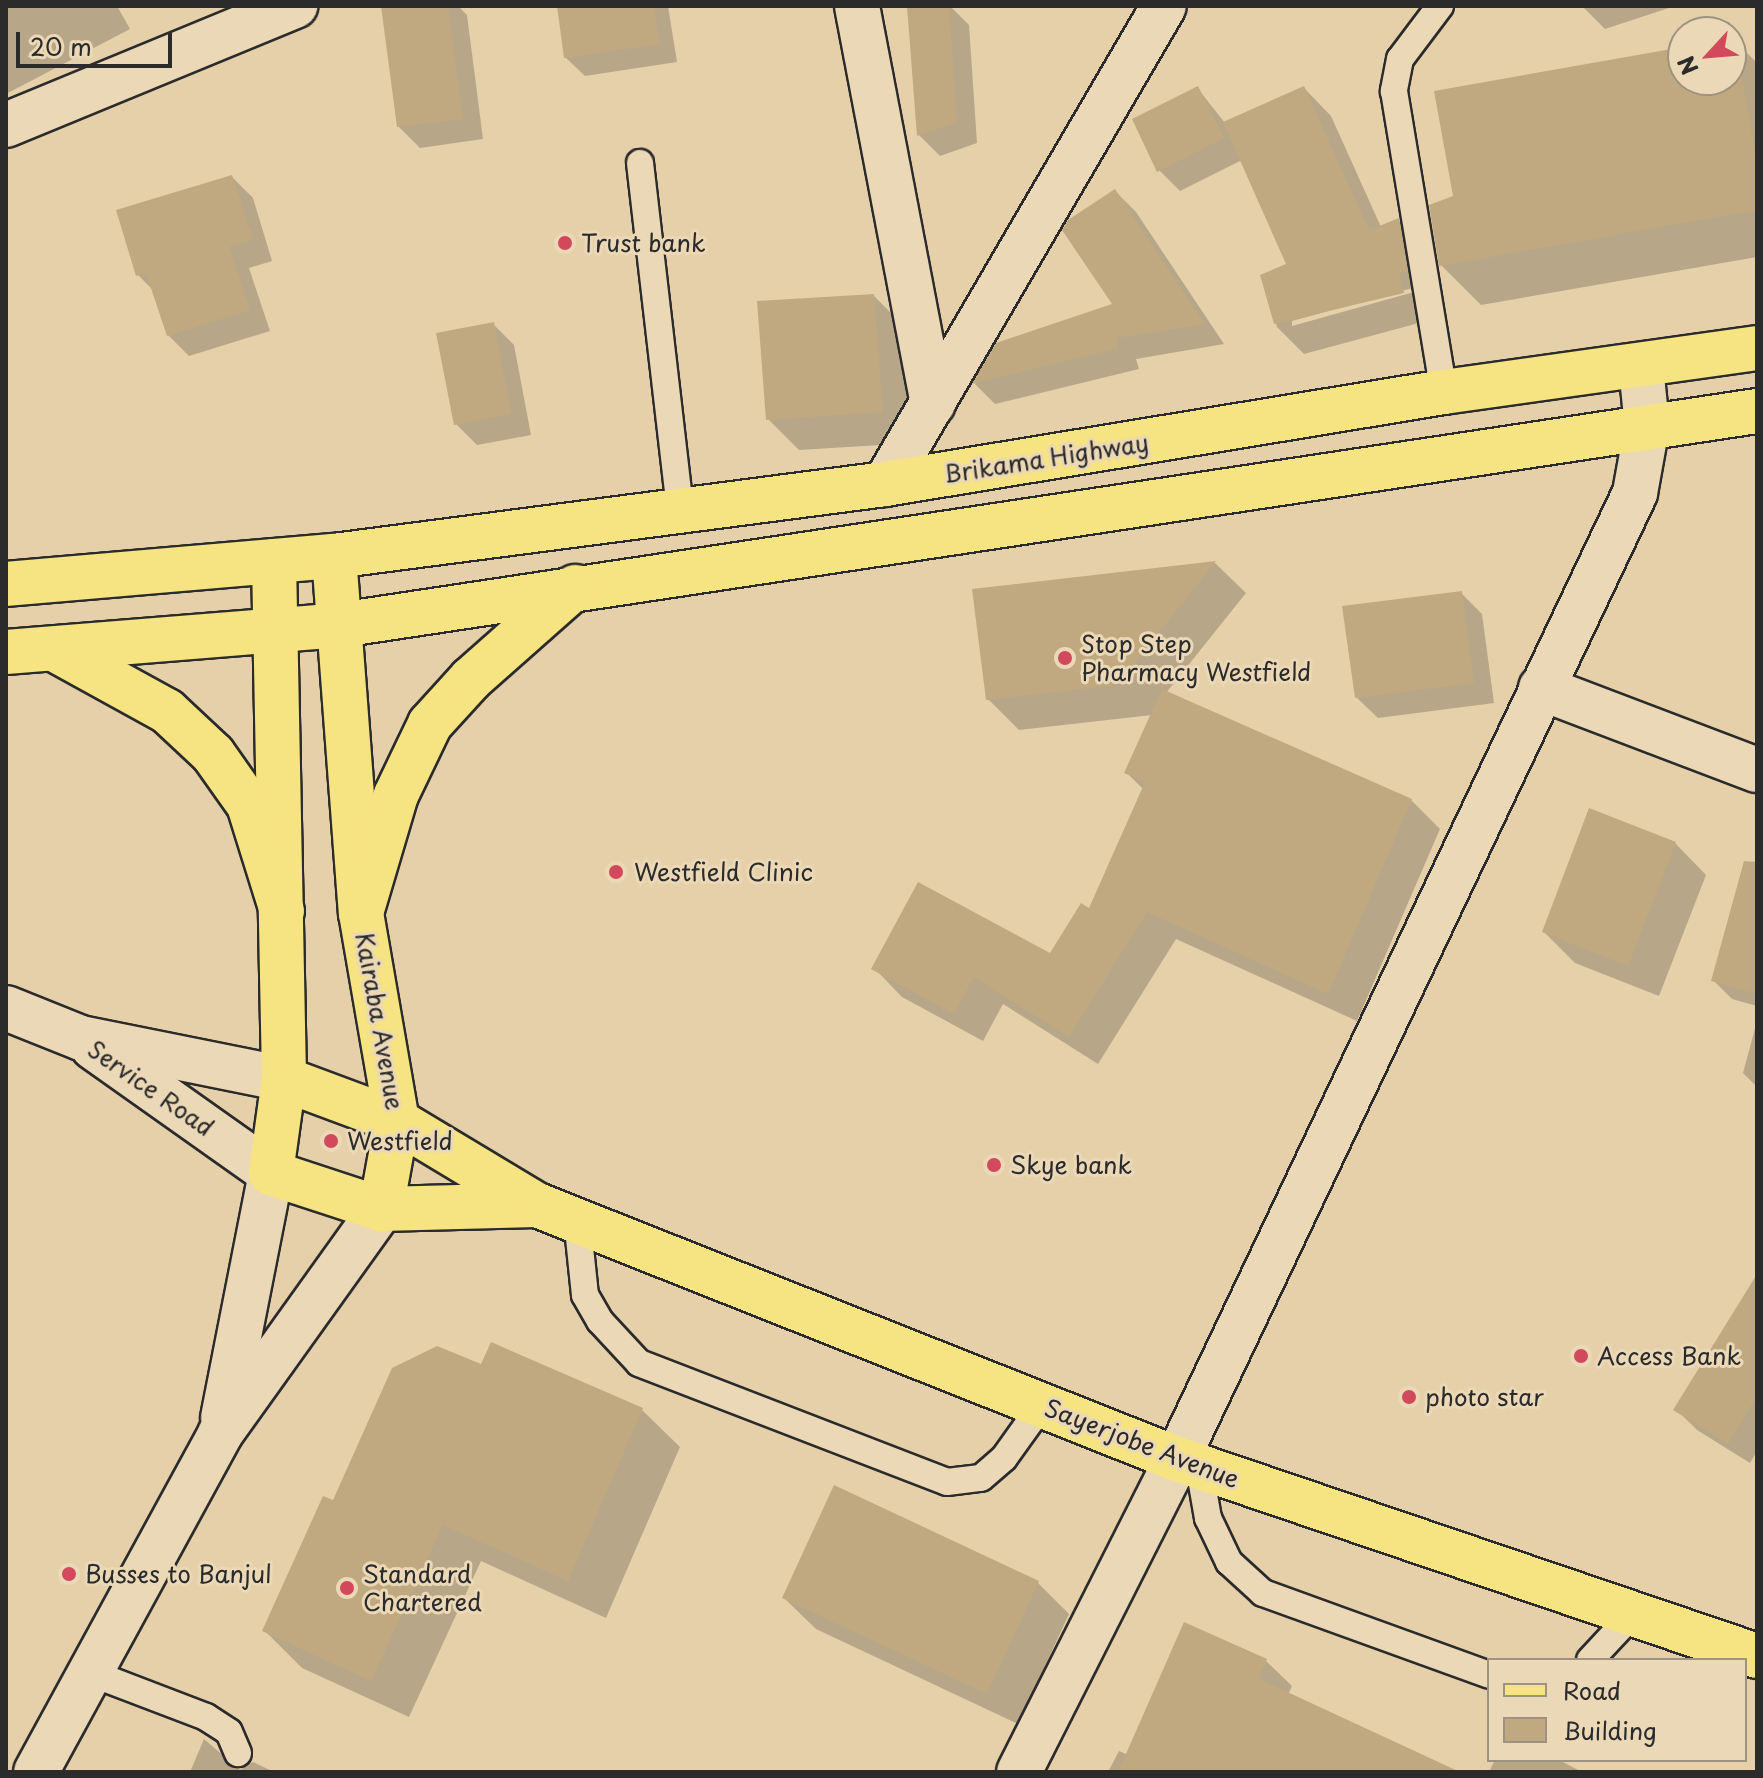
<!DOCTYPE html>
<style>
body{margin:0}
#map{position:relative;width:1763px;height:1778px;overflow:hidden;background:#e5d0aa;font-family:"Playpen Sans",sans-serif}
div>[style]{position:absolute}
.shadow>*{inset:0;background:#0003}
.building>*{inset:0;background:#c0a980}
.roads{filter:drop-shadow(2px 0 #2b2b2b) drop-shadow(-2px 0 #2b2b2b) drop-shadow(0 2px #2b2b2b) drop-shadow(0 -2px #2b2b2b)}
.service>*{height:26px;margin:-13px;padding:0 13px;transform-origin:13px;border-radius:13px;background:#ebd8b6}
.minor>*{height:44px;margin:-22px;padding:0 22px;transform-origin:22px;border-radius:22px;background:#ebd8b6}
.tertiary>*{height:44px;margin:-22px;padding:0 22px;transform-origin:22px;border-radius:22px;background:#ebd8b6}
.primary>*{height:44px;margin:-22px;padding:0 22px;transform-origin:22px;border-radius:22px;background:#f6e381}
.trunk>*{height:44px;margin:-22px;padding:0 22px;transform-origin:22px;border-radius:22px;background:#f6e381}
.dots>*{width:22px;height:22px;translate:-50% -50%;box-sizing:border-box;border:4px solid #ebd8b6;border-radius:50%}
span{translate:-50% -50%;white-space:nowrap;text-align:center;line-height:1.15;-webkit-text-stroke:6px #ebd8b6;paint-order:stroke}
.poi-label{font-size:24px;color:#2b2b2b}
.left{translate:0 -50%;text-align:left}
.street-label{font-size:24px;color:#2b2b2b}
.frame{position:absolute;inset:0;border:8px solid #2b2b2b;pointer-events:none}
.legend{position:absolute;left:1487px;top:1658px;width:260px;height:104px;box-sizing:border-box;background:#ebd8b6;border:2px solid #9e937e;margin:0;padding:10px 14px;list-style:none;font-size:24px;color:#2b2b2b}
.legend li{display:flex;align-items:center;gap:16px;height:40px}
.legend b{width:40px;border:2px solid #9e937e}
.north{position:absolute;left:1667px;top:16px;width:80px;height:80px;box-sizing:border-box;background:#ebd8b6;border:2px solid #9e937e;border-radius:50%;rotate:244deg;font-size:22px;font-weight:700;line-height:32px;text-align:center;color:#2b2b2b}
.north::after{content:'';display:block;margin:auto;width:28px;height:36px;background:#d1495b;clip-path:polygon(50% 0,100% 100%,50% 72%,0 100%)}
.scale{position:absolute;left:16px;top:32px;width:156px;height:36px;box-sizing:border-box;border:4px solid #2b2b2b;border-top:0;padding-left:10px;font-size:24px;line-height:28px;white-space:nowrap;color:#2b2b2b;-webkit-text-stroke:6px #ebd8b6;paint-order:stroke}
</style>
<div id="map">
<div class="shadow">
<i style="clip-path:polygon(6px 6px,117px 6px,130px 29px,6px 94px)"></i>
<i style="clip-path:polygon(383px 6px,458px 6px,467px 15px,483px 139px,420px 148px,399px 127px)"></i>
<i style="clip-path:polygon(559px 6px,668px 6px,677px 62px,585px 76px,566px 58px)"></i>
<i style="clip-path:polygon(909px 6px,950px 6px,969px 25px,977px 143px,940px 156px,919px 135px)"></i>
<i style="clip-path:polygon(1582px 6px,1675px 6px,1605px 29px)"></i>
<i style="clip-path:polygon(1734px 40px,1757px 63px,1757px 257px,1481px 305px,1441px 265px,1455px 197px,1683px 49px,1683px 80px,1731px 80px)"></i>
<i style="clip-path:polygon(evenodd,1304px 88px,1331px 116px,1381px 227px,1398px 220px,1425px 247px,1430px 320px,1304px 354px,1277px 327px,1262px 277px,1289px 265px,1242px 160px,1180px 191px,1159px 170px,1198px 89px,1225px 123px,1304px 88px,1413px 288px,1414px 292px,1292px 326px,1292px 321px,1413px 288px)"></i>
<i style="clip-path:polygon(232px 177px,253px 198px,272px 261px,249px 268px,270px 331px,189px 356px,168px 335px,154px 291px,138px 275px)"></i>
<i style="clip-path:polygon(1115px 191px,1136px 212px,1224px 344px,1136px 359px,1139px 369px,995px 404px,975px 384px,998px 344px,1115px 305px)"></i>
<i style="clip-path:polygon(874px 296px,905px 327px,913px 443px,799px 450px,768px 419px)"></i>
<i style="clip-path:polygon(493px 324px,514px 345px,531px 435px,477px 445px,456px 424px)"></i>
<i style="clip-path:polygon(1215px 563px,1246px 593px,1166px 693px,1411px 800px,1440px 829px,1357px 1021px,1176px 939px,1098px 1064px,1003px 1004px,983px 1041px,902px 997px,874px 968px,1051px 956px,1090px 911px,1144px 790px,1127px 773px,1152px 715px,1019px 730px,988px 699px,975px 591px)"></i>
<i style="clip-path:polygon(1461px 593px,1482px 614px,1494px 703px,1378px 718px,1356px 697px)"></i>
<i style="clip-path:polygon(1675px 843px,1706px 875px,1659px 996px,1575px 963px,1544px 932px)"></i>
<i style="clip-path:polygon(1757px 893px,1757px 1006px,1732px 999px,1713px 980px)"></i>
<i style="clip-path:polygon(1757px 1021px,1757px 1087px,1743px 1073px)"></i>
<i style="clip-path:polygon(1757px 1310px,1757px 1451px,1750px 1463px,1697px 1430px,1676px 1409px)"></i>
<i style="clip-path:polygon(482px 1367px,642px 1410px,680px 1447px,606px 1618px,481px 1561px,409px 1717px,302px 1668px,264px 1630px)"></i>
<i style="clip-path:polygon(1038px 1583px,1069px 1614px,1018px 1724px,816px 1629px,784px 1598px)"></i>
<i style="clip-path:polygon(1185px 1625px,1266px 1661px,1292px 1686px,1288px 1695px,1441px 1772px,1108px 1772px,1119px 1751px,1128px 1755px)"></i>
<i style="clip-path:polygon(204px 1739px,240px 1770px,253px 1762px,274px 1772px,190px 1772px)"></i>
<i style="clip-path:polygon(1495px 1760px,1559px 1760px,1582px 1772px,1489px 1772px)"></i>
</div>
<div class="building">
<i style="clip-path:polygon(381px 6px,448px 6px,463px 119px,397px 127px)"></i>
<i style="clip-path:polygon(557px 6px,654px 6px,660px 44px,564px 58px)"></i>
<i style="clip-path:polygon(907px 6px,949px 6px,957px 122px,917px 136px)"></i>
<i style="clip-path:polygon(1735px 38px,1757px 163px,1757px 210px,1439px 266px,1429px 205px,1453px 196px,1434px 91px,1683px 47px,1683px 80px,1731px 80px)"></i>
<i style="clip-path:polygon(1198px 86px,1224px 138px,1157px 172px,1132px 119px)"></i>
<i style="clip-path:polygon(1304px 86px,1369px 230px,1399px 218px,1408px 272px,1399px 273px,1404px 293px,1274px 324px,1260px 275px,1286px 264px,1223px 122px)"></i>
<i style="clip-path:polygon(232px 175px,253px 240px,229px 247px,250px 310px,167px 336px,146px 273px,136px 276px,116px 210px)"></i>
<i style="clip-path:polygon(1115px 189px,1205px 324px,1116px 338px,1119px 348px,972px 384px,996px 343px,1112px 304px,1062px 230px,1068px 220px)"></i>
<i style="clip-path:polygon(874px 294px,883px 412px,766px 420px,757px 301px)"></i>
<i style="clip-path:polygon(494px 322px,511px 414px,454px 425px,436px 333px)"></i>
<i style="clip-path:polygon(1216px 561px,1117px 685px,986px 700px,972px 589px)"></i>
<i style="clip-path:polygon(1462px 591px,1474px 683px,1355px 698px,1342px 606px)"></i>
<i style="clip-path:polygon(1162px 689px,1412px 799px,1328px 994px,1147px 912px,1069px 1037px,974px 977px,954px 1014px,871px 969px,918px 882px,1050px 953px,1081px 903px,1089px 908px,1145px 782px,1124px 773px)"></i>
<i style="clip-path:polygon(1589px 808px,1676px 842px,1628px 966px,1542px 932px)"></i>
<i style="clip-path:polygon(1744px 861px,1757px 862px,1757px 994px,1711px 981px)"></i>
<i style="clip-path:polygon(1757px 1274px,1757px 1396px,1728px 1444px,1673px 1410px)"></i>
<i style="clip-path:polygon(491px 1342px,643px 1408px,568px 1581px,443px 1525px,371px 1681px,262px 1631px,323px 1496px,333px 1500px,392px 1368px,437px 1346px,481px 1364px)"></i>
<i style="clip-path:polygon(834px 1485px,1039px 1581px,987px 1694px,782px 1598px)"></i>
<i style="clip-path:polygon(1184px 1622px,1267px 1659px,1259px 1679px,1460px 1772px,1118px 1772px)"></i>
</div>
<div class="roads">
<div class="service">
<i style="left:1440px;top:6px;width:66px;rotate:127deg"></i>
<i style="left:1400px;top:59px;width:33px;rotate:101deg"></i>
<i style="left:1394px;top:91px;width:305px;rotate:80.6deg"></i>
<i style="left:640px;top:163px;width:350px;rotate:83.4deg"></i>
<i style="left:577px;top:1219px;width:76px;rotate:84deg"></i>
<i style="left:585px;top:1295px;width:30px;rotate:60deg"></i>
<i style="left:600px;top:1321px;width:57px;rotate:47.1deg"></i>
<i style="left:639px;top:1363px;width:330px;rotate:21.1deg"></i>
<i style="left:947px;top:1482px;width:34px;rotate:-7deg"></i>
<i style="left:981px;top:1478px;width:30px;rotate:-41deg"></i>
<i style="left:1004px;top:1458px;width:65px;rotate:-54.4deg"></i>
<i style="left:1199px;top:1467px;width:52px;rotate:80deg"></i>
<i style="left:1208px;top:1518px;width:49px;rotate:64.5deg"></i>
<i style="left:1229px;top:1562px;width:46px;rotate:42.4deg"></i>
<i style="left:1263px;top:1593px;width:240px;rotate:19.9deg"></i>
<i style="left:1590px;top:1660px;width:62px;rotate:-47deg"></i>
<i style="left:91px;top:1673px;width:123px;rotate:20.9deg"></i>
<i style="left:206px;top:1717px;width:27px;rotate:33deg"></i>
<i style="left:229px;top:1732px;width:23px;rotate:67deg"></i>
</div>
<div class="minor">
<i style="left:857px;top:6px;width:405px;rotate:79.2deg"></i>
<i style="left:6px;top:125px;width:313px;rotate:-22.4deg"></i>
<i style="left:1541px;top:688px;width:231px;rotate:20.8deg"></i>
<i style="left:6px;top:1008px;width:81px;rotate:21.8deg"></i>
<i style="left:81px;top:1038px;width:207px;rotate:11.4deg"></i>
<i style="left:93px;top:1047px;width:218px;rotate:35.3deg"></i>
<i style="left:1019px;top:1772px;width:351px;rotate:-63.2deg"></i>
<i style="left:1177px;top:1459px;width:1069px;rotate:-64.63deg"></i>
<i style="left:1635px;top:493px;width:68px;rotate:-79.8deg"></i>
<i style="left:1647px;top:426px;width:59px;rotate:-95.8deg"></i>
</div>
<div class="tertiary">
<i style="left:885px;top:484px;width:553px;rotate:-59.73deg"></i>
<i style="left:223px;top:1418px;width:250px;rotate:-78.9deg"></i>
<i style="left:36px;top:1772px;width:385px;rotate:-61.4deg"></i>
<i style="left:220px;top:1434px;width:277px;rotate:-54.4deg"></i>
</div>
<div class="primary">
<i style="left:334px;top:556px;width:358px;rotate:85.7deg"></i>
<i style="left:361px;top:913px;width:211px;rotate:80.2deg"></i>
<i style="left:397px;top:1121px;width:89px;rotate:100.3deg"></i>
<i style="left:274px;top:561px;width:518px;rotate:88.89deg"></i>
<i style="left:284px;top:1079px;width:95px;rotate:97.9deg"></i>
<i style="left:271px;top:1173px;width:116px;rotate:18.1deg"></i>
<i style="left:381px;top:1209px;width:156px;rotate:-1.5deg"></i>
<i style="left:284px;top:1079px;width:121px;rotate:20.4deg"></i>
<i style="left:397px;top:1121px;width:163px;rotate:31deg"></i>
<i style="left:537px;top:1205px;width:689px;rotate:21.65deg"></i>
<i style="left:1177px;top:1459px;width:613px;rotate:18.76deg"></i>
</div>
<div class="trunk">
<i style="left:6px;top:584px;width:329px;rotate:-4.9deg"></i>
<i style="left:334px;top:556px;width:556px;rotate:-7.44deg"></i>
<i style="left:885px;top:484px;width:567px;rotate:-9.35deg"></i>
<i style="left:1444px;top:392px;width:316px;rotate:-8deg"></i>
<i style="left:54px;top:649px;width:129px;rotate:28.8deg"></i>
<i style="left:167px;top:711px;width:63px;rotate:43.1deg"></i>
<i style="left:213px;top:754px;width:62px;rotate:54.8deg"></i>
<i style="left:249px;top:805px;width:111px;rotate:72.7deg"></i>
<i style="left:6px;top:652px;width:335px;rotate:-4.6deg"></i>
<i style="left:340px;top:625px;width:1433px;rotate:-8.59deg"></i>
<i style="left:361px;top:913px;width:123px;rotate:-73.5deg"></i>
<i style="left:396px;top:795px;width:79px;rotate:-64.4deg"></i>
<i style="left:430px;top:724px;width:61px;rotate:-47.7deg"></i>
<i style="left:471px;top:679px;width:139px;rotate:-41.5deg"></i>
</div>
</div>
<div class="dots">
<i style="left:565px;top:243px;background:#d1495b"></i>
<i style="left:1065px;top:658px;background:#d1495b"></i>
<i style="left:616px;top:872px;background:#d1495b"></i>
<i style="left:331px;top:1141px;background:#d1495b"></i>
<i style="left:994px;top:1165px;background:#d1495b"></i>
<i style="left:1581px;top:1356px;background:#d1495b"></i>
<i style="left:1409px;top:1397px;background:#d1495b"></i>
<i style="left:69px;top:1574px;background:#d1495b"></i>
<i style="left:347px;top:1588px;background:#d1495b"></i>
</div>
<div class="poi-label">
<span class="left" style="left:581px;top:243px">Trust bank</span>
<span class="left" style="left:1081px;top:658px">Stop Step<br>Pharmacy Westfield</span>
<span class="left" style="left:634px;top:872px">Westfield Clinic</span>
<span class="left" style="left:347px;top:1141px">Westfield</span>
<span class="left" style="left:1010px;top:1165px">Skye bank</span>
<span class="left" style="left:1597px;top:1356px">Access Bank</span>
<span class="left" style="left:1425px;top:1397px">photo star</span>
<span class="left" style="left:85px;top:1574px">Busses to Banjul</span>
<span class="left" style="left:363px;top:1588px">Standard<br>Chartered</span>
</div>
<div class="street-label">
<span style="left:1046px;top:458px;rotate:-9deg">Brikama Highway</span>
<span style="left:380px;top:1021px;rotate:80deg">Kairaba Avenue</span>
<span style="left:151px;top:1088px;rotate:35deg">Service Road</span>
<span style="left:1142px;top:1443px;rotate:21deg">Sayerjobe Avenue</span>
</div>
<div class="frame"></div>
<ul class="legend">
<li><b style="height:10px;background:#f6e381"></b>Road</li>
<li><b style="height:22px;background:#c0a980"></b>Building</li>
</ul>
<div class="north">N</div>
<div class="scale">20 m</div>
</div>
